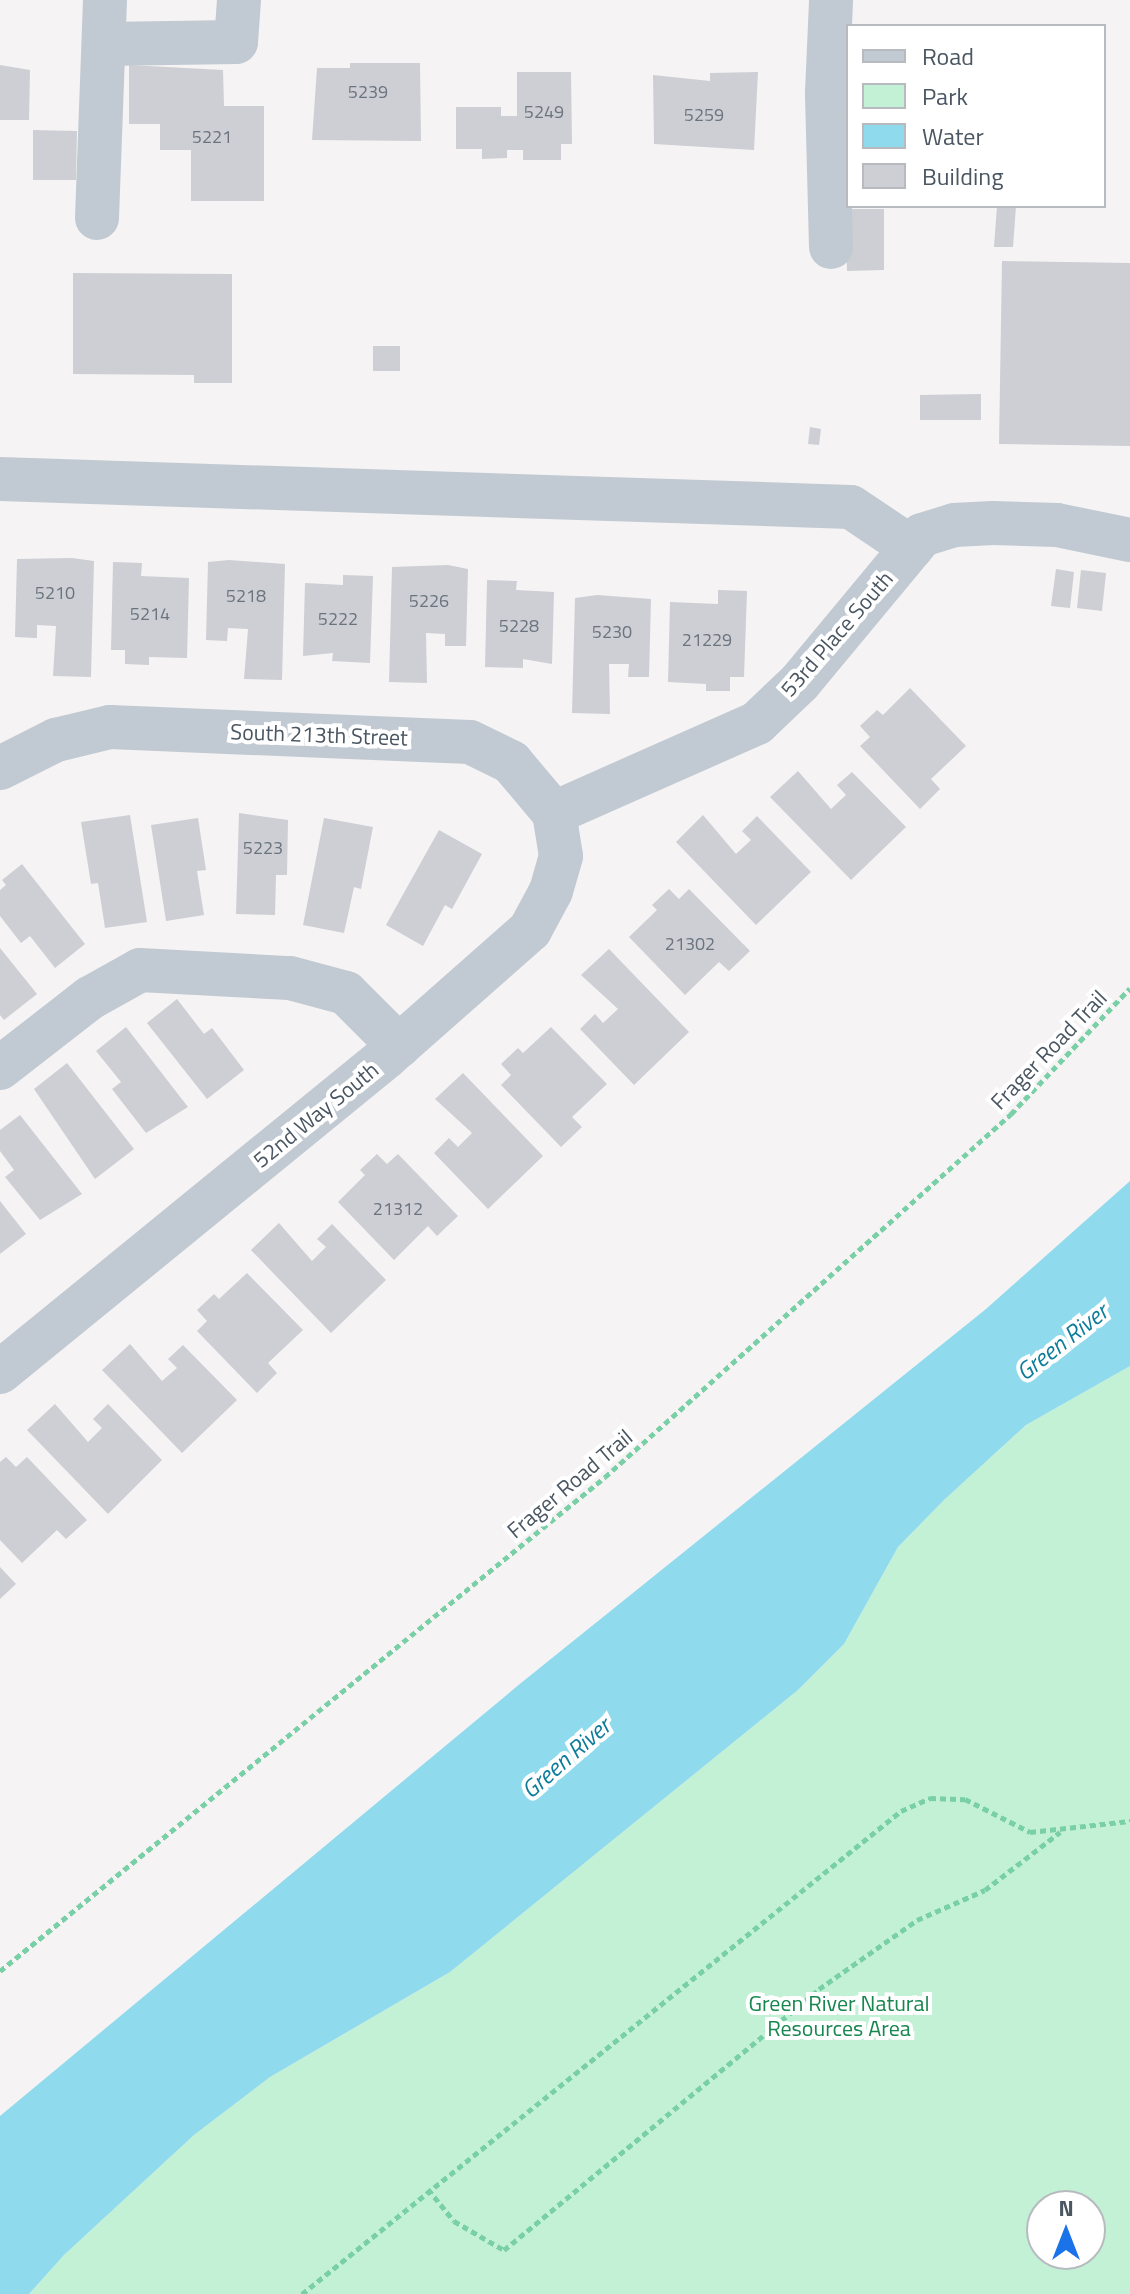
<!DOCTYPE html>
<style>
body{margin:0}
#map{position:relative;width:1130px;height:2294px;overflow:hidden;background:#f5f3f3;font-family:"Titillium Web",sans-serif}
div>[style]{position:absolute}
.green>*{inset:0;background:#c3f1d5}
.water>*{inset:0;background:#90daee}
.building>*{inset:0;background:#cdcfd5}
.path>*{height:5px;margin-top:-2.5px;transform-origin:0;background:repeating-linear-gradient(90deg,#7ad0a6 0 6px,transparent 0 10px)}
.minor>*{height:44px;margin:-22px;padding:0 22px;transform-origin:22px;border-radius:22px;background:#c1cad2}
span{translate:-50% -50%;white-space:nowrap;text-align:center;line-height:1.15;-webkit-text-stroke:8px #fff;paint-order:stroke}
.number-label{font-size:18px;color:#6b747e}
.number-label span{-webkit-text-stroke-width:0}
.street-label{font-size:22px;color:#4a5661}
.park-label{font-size:22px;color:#17864f}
.water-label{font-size:24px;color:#0c7c9b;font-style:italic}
.legend{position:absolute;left:846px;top:24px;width:260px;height:184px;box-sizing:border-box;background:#fff;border:2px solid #b7bbc0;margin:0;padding:10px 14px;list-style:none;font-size:24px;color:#4a5661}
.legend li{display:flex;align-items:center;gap:16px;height:40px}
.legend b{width:40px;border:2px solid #b7bbc0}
.north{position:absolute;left:1026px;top:2190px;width:80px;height:80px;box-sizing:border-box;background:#fff;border:2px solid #b7bbc0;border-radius:50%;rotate:0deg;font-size:22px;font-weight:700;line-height:32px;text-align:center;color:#4a5661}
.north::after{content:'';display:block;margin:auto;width:28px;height:36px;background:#1a73e8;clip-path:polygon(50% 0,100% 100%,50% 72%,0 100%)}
</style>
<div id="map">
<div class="green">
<i style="clip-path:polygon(evenodd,1130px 1366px,1130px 2294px,29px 2294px,64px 2255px,194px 2135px,270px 2077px,450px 1972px,798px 1690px,844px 1644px,898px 1547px,944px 1500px,1026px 1425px,1130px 1366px,1042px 2206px,1090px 2206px,1090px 2254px,1042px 2254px,1042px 2206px)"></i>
</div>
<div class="water">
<i style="clip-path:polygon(1130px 1181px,1130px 1366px,1026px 1425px,944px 1500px,898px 1547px,844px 1644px,798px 1690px,450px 1972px,270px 2077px,194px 2135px,64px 2255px,29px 2294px,0 2294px,0 2116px,521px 1683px,986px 1309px)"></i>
</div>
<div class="building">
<i style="clip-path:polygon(350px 63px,420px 63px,421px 141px,312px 140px,317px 68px,350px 68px)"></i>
<i style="clip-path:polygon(0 65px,30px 70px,29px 120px,0 120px)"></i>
<i style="clip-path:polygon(129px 65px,223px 70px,224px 106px,264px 106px,264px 201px,191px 201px,191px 150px,160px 150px,160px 124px,129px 124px)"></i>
<i style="clip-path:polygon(517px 72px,571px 72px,572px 144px,561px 144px,561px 160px,523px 160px,523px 150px,507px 150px,507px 158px,482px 159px,482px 149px,456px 149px,456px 107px,501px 107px,501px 116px,517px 116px)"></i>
<i style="clip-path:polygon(758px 72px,754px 150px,654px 144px,653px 75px,710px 81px,710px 73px)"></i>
<i style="clip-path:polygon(33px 130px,77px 131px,76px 180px,33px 180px)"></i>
<i style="clip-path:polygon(997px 206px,1016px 206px,1013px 247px,994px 247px)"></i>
<i style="clip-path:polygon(846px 209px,884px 209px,884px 270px,847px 271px)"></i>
<i style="clip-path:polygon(1002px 261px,1130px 263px,1130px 446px,999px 444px)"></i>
<i style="clip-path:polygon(73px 273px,232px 274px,232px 383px,194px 383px,194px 375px,73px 374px)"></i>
<i style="clip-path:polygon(373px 346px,400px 346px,400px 371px,373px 371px)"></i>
<i style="clip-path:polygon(981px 394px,981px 420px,920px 420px,920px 395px)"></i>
<i style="clip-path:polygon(810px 427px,821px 429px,819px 445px,808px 444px)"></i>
<i style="clip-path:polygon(72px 558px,94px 561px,91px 677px,53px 676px,56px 626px,37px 625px,37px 638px,15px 637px,17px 559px)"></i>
<i style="clip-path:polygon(229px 560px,285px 564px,282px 680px,244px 679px,248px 629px,228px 628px,227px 641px,206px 640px,208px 562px)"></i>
<i style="clip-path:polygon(113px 562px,142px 563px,141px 576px,189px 578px,187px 658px,149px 657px,149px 665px,125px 664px,125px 650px,111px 650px)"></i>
<i style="clip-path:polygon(448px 565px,468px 569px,466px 646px,445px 646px,445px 634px,426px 633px,427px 683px,389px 682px,392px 567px)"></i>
<i style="clip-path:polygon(1056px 569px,1074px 572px,1070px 608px,1051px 606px)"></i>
<i style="clip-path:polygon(1081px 570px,1106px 573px,1102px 611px,1077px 608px)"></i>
<i style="clip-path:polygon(343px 575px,373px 576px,370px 663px,332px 661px,333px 653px,303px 656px,305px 583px,343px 585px)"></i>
<i style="clip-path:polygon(487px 580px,517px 581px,516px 590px,554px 592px,552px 664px,523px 659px,523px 668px,485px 667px)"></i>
<i style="clip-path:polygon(718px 590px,747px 591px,744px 677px,730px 677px,730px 691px,706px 691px,706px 684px,668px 682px,670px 602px,718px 604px)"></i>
<i style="clip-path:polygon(597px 595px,651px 599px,649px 677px,628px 677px,629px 664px,609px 664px,610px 714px,572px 713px,575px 598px)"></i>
<i style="clip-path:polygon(910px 688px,966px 746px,931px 779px,940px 789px,920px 809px,860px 746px,870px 737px,860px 726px,877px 710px,883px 715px)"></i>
<i style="clip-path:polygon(798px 771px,831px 809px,846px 795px,837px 785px,852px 772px,906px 827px,851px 880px,770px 797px)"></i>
<i style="clip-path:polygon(239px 813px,288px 820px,287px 875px,276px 875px,275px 915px,236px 914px)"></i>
<i style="clip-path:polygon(130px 815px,147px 922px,105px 928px,98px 883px,91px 884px,81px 822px)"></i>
<i style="clip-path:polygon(703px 815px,736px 854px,751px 840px,742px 831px,757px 816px,811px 872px,756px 925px,676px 842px)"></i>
<i style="clip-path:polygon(198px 818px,206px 870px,197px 871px,204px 915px,166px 921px,151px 825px)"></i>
<i style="clip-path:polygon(324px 818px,373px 827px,361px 889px,354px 887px,344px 933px,303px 925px)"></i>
<i style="clip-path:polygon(439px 830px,482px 854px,452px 909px,445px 905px,423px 946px,386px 925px)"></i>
<i style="clip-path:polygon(22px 864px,85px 944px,55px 968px,30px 936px,21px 943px,0 916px,0 890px,6px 885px,2px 880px)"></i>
<i style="clip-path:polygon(669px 889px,679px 899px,689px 889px,750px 951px,729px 971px,719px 962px,685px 995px,629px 937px,657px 910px,652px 905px)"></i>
<i style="clip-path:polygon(0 948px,37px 994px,4px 1020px,0 1015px)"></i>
<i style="clip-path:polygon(609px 949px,689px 1032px,634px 1085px,580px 1029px,595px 1014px,603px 1023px,618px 1009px,581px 975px)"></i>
<i style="clip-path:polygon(177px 999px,204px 1034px,212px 1028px,244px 1070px,207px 1099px,147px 1023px)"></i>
<i style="clip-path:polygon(126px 1027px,188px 1107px,146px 1133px,112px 1089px,121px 1082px,96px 1051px)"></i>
<i style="clip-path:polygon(551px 1027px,607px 1084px,572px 1117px,582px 1127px,561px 1147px,501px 1085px,511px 1075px,501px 1064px,518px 1048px,523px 1053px)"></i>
<i style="clip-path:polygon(67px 1063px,134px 1149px,95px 1179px,34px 1089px)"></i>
<i style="clip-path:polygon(463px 1073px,543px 1156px,488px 1209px,434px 1153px,449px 1138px,458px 1147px,472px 1133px,435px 1099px)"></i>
<i style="clip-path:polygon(20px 1115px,82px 1194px,40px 1220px,5px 1177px,14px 1170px,0 1151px,0 1130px)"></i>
<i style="clip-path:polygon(377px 1154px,387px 1164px,398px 1154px,458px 1216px,437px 1236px,428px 1226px,394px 1260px,338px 1202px,365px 1175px,360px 1170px)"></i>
<i style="clip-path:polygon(0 1201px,26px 1234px,0 1254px)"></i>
<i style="clip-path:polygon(279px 1223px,312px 1261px,326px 1247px,317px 1239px,332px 1224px,386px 1280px,331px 1333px,251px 1250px)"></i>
<i style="clip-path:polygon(247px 1273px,303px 1330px,268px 1363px,277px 1373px,257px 1393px,197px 1331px,207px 1321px,197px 1310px,214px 1294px,219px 1299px)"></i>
<i style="clip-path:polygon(130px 1344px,162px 1381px,177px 1368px,168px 1359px,183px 1345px,237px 1400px,182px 1453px,102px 1370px)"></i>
<i style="clip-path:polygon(55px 1404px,88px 1442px,102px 1428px,93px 1419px,108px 1404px,162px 1460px,108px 1514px,27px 1430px)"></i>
<i style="clip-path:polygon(6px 1457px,16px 1467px,27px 1457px,87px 1520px,66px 1539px,57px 1530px,22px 1563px,0 1540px,0 1462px)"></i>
<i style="clip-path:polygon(0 1567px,16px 1584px,0 1599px)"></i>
</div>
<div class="path">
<i style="left:0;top:1971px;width:781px;rotate:-39.23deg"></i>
<i style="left:605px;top:1477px;width:545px;rotate:-41.8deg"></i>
<i style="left:1011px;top:1114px;width:173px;rotate:-46.6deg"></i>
<i style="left:428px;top:2189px;width:41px;rotate:50.9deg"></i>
<i style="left:454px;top:2221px;width:58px;rotate:30.1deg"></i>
<i style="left:504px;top:2250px;width:409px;rotate:-39.6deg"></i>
<i style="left:819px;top:1989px;width:120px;rotate:-35.1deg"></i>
<i style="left:917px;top:1920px;width:74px;rotate:-23.8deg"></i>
<i style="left:985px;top:1890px;width:95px;rotate:-37.7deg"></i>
<i style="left:302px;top:2294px;width:769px;rotate:-38.88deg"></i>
<i style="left:901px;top:1811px;width:32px;rotate:-24deg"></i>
<i style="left:930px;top:1798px;width:35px;rotate:2deg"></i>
<i style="left:965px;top:1799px;width:73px;rotate:26.9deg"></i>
<i style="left:1030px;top:1832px;width:101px;rotate:-6.3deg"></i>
</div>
<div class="minor">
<i style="left:104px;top:44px;width:132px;rotate:-0.9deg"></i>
<i style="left:236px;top:42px;width:42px;rotate:-85.9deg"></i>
<i style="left:97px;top:218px;width:218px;rotate:-87.9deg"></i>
<i style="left:831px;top:247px;width:154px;rotate:-91.5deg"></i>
<i style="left:827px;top:93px;width:93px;rotate:-87.5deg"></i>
<i style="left:0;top:479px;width:851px;rotate:1.88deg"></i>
<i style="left:851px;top:507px;width:73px;rotate:33.9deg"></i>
<i style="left:0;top:768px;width:63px;rotate:-26.6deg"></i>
<i style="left:56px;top:740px;width:56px;rotate:-13.5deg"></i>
<i style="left:110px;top:727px;width:360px;rotate:2.4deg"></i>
<i style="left:470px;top:742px;width:46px;rotate:26deg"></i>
<i style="left:511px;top:762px;width:67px;rotate:49.9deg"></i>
<i style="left:554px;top:813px;width:222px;rotate:-23.9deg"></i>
<i style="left:757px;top:723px;width:59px;rotate:-43.6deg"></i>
<i style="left:800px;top:682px;width:191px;rotate:-50.3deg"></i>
<i style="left:922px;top:535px;width:34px;rotate:-17deg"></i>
<i style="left:954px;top:525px;width:39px;rotate:-3deg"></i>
<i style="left:993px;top:523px;width:64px;rotate:1.8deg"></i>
<i style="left:1057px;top:525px;width:75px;rotate:11.6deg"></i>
<i style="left:0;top:1068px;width:114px;rotate:-37.9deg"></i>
<i style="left:90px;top:998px;width:57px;rotate:-29.2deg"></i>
<i style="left:140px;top:970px;width:150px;rotate:3.1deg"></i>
<i style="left:290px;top:978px;width:58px;rotate:15deg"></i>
<i style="left:346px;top:993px;width:75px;rotate:45deg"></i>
<i style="left:0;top:1372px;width:498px;rotate:-39.2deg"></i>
<i style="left:386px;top:1057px;width:192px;rotate:-41.4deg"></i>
<i style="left:530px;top:930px;width:44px;rotate:-61.7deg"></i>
<i style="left:551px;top:891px;width:36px;rotate:-74deg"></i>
<i style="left:561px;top:856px;width:44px;rotate:-99.2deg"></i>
</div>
<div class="number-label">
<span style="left:368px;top:92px">5239</span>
<span style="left:544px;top:112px">5249</span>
<span style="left:704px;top:115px">5259</span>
<span style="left:212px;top:137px">5221</span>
<span style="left:55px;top:593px">5210</span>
<span style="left:246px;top:596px">5218</span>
<span style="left:429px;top:601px">5226</span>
<span style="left:150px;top:614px">5214</span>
<span style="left:338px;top:619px">5222</span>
<span style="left:519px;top:626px">5228</span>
<span style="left:612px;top:632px">5230</span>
<span style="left:707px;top:640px">21229</span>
<span style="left:263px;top:848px">5223</span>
<span style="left:690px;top:944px">21302</span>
<span style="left:398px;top:1209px">21312</span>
</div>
<div class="street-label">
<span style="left:837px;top:634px;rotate:-49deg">53rd Place South</span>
<span style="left:319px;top:735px;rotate:2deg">South 213th Street</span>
<span style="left:1049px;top:1050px;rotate:-46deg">Frager Road Trail</span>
<span style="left:316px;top:1115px;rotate:-39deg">52nd Way South</span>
<span style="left:570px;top:1484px;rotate:-40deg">Frager Road Trail</span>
</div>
<div class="park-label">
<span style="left:839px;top:2016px">Green River Natural<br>Resources Area</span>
</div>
<div class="water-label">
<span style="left:1062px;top:1342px;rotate:-38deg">Green River</span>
<span style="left:566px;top:1758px;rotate:-41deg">Green River</span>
</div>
<ul class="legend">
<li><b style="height:10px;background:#c1cad2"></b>Road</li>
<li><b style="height:22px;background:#c3f1d5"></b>Park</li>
<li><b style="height:22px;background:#90daee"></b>Water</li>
<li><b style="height:22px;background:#cdcfd5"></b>Building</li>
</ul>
<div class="north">N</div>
</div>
